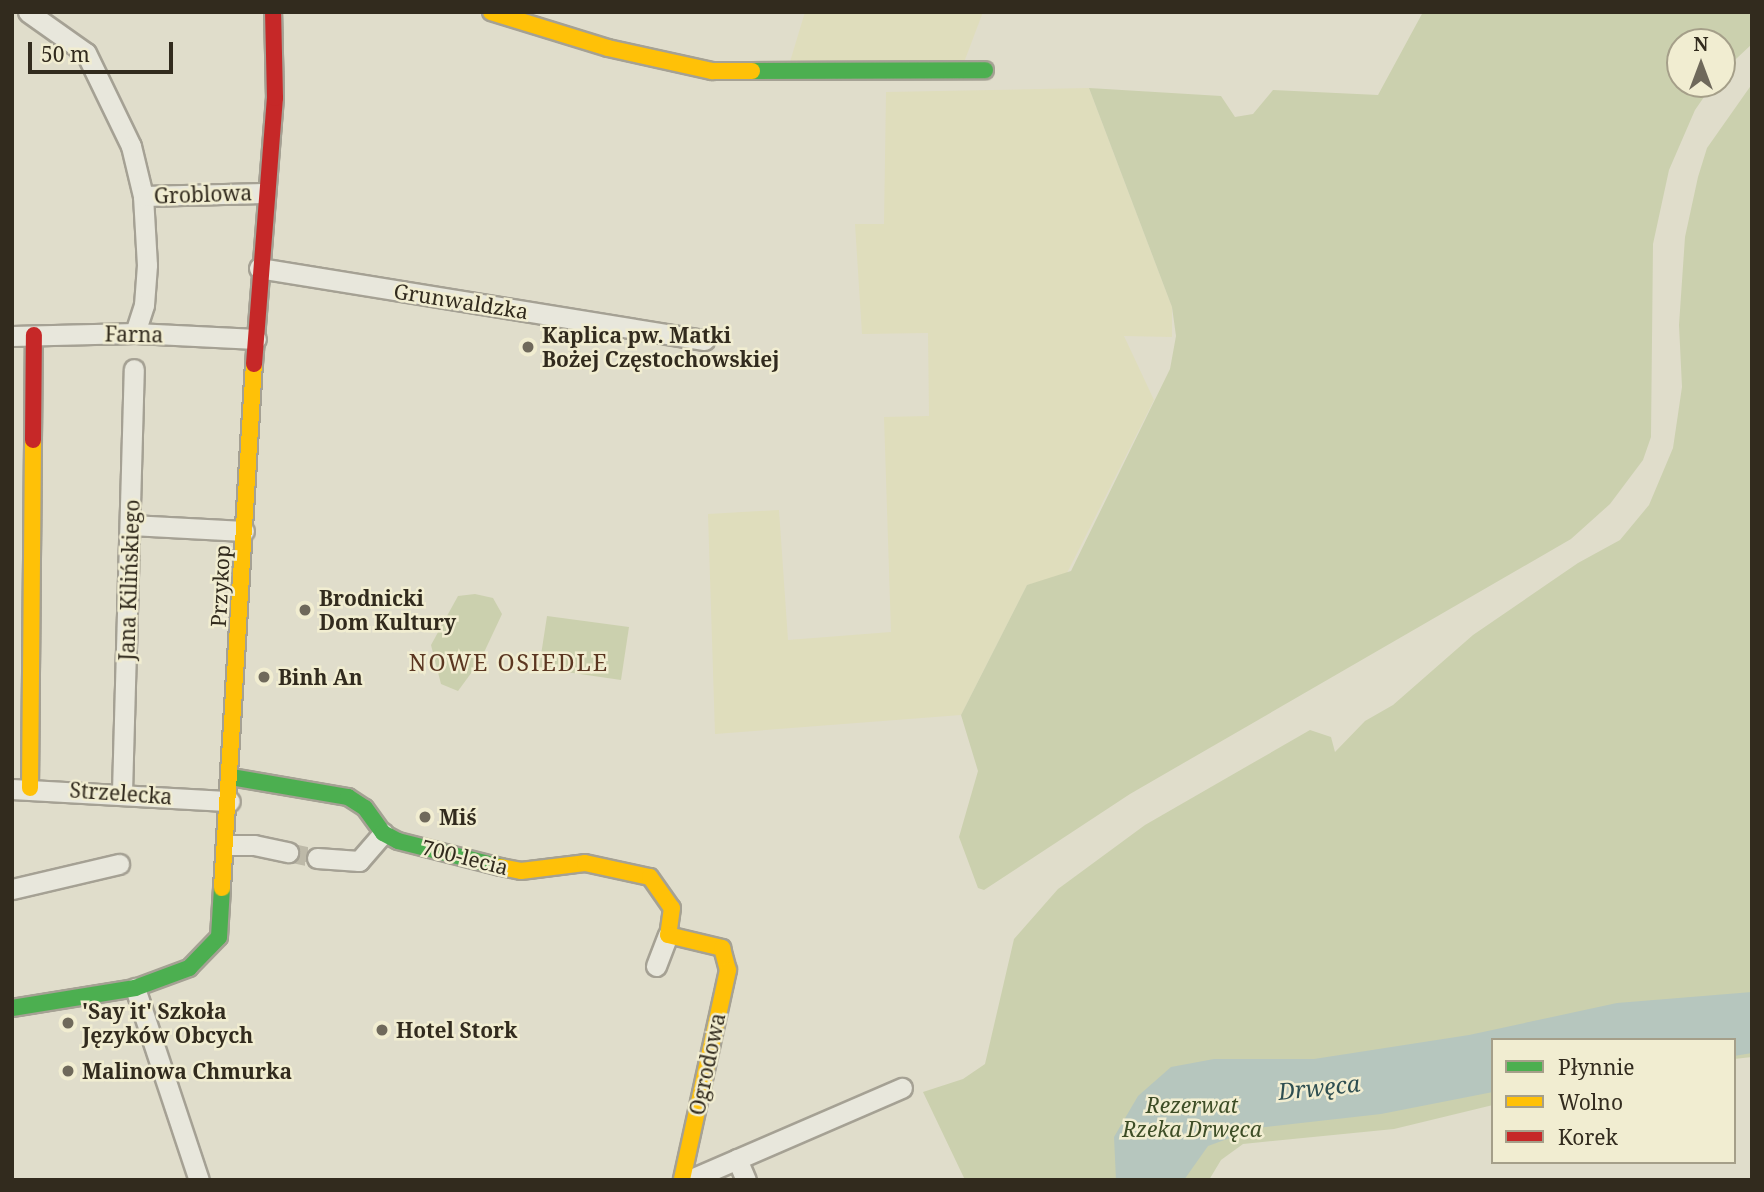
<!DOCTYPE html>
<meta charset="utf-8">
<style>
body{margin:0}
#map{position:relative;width:1764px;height:1192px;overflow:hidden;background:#e0ddcb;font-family:"Noto Serif",serif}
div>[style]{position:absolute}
.farmland>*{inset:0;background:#dfddbc}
.green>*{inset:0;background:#cbd0ae}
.water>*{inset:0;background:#b6c6be}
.street-tunnel>*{height:19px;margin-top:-9.5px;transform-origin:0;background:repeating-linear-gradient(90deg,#bdb9a8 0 19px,transparent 0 29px)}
.roads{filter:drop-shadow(2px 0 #a5a194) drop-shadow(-2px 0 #a5a194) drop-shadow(0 2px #a5a194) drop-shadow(0 -2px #a5a194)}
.street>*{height:19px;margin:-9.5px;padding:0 9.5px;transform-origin:9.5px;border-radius:9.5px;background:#e8e7dc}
.fast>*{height:16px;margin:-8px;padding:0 8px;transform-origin:8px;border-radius:8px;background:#4caf50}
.slow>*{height:16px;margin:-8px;padding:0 8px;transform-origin:8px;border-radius:8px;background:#ffc107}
.jam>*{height:16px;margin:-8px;padding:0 8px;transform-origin:8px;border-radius:8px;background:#c62828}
.dots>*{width:19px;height:19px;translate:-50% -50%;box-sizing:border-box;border:4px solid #f1edd1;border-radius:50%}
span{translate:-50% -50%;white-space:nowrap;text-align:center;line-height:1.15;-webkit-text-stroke:5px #f1edd1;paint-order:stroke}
.street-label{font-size:21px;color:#322b1e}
.poi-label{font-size:21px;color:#322b1e;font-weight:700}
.left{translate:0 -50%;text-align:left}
.park-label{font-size:21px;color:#3d4d26;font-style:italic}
.neighbourhood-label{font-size:23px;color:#5b3621;letter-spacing:2px}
.water-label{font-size:23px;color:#2e4e51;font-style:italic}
.frame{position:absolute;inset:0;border:14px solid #322b1e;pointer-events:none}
.legend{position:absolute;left:1491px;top:1038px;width:245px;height:126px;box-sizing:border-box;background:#f1edd1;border:2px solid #a59f89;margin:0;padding:9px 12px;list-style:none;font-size:21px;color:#322b1e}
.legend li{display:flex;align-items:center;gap:14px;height:35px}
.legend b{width:35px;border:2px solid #a59f89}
.north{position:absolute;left:1666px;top:28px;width:70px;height:70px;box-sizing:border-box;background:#f1edd1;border:2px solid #a59f89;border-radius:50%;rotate:0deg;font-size:19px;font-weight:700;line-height:28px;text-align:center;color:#322b1e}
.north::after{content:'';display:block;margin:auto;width:24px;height:32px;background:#6f695b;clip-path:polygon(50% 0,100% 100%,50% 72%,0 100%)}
.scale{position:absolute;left:28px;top:42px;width:145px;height:32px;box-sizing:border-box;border:4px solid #322b1e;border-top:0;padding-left:9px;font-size:21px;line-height:24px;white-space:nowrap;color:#322b1e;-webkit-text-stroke:5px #f1edd1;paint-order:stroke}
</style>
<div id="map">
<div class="farmland">
<i style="clip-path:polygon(805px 12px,983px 12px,963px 65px,789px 65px)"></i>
<i style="clip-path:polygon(1089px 88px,1172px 307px,1172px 337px,1124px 336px,1154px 400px,1066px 575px,1027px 585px,961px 715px,715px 734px,708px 514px,779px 510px,788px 640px,891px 632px,884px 417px,929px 416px,928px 333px,862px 334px,855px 224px,884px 224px,886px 92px)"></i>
</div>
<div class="green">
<i style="clip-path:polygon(1423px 12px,1752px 12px,1752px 44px,1722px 72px,1722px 42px,1680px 42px,1680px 84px,1713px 84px,1695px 110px,1669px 170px,1653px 244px,1651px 437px,1643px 460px,1610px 504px,1571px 539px,1130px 794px,984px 890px,978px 888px,959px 837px,978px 771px,961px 715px,1027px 585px,1071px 571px,1170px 369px,1176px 336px,1172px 307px,1089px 88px,1221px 96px,1235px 117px,1253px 114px,1273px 90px,1378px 95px)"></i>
<i style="clip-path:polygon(1752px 84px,1752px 1057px,1734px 1059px,1734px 1040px,1493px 1040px,1493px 1105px,1394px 1129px,1243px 1144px,1221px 1160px,1209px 1180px,965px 1180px,923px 1092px,963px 1079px,985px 1064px,1014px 939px,1058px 889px,1145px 825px,1310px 730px,1331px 737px,1335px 752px,1365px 721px,1393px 705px,1473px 635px,1578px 563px,1620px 540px,1649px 505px,1673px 448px,1682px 387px,1679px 325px,1685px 237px,1698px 177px,1707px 148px)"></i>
<i style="clip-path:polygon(475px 594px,493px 598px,502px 614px,480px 661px,458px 691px,441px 684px,431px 645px,458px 596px)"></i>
<i style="clip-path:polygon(547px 616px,629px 627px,621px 680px,539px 668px)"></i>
</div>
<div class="water">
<i style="clip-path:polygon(1752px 992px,1752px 1053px,1734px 1056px,1734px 1040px,1493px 1040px,1493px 1092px,1381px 1114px,1257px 1128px,1208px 1146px,1184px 1180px,1116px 1180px,1114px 1137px,1138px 1096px,1171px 1067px,1214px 1059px,1314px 1059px,1469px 1035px,1617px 1003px)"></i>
</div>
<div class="street-tunnel">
<i style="left:288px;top:852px;width:30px;rotate:12deg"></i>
</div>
<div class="roads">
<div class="street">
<i style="left:28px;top:12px;width:71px;rotate:35.3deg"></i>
<i style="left:86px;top:53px;width:103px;rotate:64.2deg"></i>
<i style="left:131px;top:146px;width:51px;rotate:76.5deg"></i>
<i style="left:143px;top:196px;width:69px;rotate:86.7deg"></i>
<i style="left:147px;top:265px;width:40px;rotate:94.3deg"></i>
<i style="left:144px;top:305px;width:29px;rotate:108deg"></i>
<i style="left:143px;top:196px;width:121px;rotate:-1.4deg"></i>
<i style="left:259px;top:268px;width:451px;rotate:9.2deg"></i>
<i style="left:12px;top:336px;width:123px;rotate:-1.4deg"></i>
<i style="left:135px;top:333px;width:121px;rotate:2.8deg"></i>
<i style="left:131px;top:525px;width:113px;rotate:3deg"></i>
<i style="left:12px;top:789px;width:218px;rotate:3.2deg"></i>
<i style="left:122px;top:792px;width:423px;rotate:-88.4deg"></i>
<i style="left:228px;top:845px;width:26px"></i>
<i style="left:254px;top:845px;width:35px;rotate:12deg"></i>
<i style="left:317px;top:858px;width:42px;rotate:4.1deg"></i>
<i style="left:359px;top:861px;width:37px;rotate:-49deg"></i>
<i style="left:12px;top:889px;width:110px;rotate:-13.2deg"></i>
<i style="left:656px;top:966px;width:33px;rotate:-69deg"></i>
<i style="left:135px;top:988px;width:202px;rotate:71.6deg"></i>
<i style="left:737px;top:1159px;width:23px;rotate:67deg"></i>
<i style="left:689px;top:1180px;width:232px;rotate:-23.4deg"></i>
</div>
<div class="fast">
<i style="left:752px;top:71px;width:233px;rotate:-0.2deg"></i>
<i style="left:231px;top:777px;width:119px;rotate:9.7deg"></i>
<i style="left:348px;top:797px;width:20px;rotate:33deg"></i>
<i style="left:365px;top:808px;width:31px;rotate:54deg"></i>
<i style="left:383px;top:833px;width:17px;rotate:28deg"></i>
<i style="left:398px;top:841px;width:106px;rotate:14.2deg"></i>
<i style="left:12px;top:1008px;width:125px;rotate:-9.2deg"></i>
<i style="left:135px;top:988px;width:58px;rotate:-20.3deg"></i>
<i style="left:189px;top:968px;width:43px;rotate:-45.9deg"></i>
<i style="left:219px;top:937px;width:49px;rotate:-86.5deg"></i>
</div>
<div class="slow">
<i style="left:491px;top:12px;width:122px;rotate:17.1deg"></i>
<i style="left:608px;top:48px;width:107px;rotate:12.5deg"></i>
<i style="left:712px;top:71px;width:40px"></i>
<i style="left:30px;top:788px;width:348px;rotate:-89.5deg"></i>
<i style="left:501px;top:867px;width:20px;rotate:11deg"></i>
<i style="left:521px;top:871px;width:64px;rotate:-7.1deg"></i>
<i style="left:585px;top:863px;width:66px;rotate:12.2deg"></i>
<i style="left:650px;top:877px;width:38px;rotate:55deg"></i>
<i style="left:672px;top:908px;width:27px;rotate:98deg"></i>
<i style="left:668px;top:935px;width:56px;rotate:13.5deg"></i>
<i style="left:722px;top:948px;width:23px;rotate:75deg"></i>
<i style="left:728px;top:970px;width:215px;rotate:102.4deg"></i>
<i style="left:222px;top:888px;width:525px;rotate:-86.51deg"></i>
</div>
<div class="jam">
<i style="left:254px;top:364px;width:267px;rotate:-85.5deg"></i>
<i style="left:275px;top:98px;width:86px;rotate:-91.3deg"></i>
<i style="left:33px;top:440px;width:105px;rotate:-89.5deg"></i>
</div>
</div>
<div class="dots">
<i style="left:528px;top:347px;background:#6f695b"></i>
<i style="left:305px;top:610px;background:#6f695b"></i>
<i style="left:264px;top:677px;background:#6f695b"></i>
<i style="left:425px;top:817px;background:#6f695b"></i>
<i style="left:68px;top:1023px;background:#6f695b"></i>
<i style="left:382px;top:1030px;background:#6f695b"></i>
<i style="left:68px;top:1071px;background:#6f695b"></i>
</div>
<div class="street-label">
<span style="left:203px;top:194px;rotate:-2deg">Groblowa</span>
<span style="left:461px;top:301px;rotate:9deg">Grunwaldzka</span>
<span style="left:134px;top:334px;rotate:1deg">Farna</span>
<span style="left:129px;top:580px;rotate:-88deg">Jana Kilińskiego</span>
<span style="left:220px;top:586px;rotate:-87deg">Przykop</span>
<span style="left:121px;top:793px;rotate:4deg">Strzelecka</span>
<span style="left:465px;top:857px;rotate:14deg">700-lecia</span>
<span style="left:707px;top:1064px;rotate:-78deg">Ogrodowa</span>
</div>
<div class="poi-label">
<span class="left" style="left:542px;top:347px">Kaplica pw. Matki<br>Bożej Częstochowskiej</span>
<span class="left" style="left:319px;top:610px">Brodnicki<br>Dom Kultury</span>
<span class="left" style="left:278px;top:677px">Binh An</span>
<span class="left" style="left:439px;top:817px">Miś</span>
<span class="left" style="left:82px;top:1023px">'Say it' Szkoła<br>Języków Obcych</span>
<span class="left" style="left:396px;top:1030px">Hotel Stork</span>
<span class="left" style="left:82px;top:1071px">Malinowa Chmurka</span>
</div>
<div class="park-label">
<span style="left:1192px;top:1117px">Rezerwat<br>Rzeka Drwęca</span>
</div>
<div class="neighbourhood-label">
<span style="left:509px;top:662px">NOWE OSIEDLE</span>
</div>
<div class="water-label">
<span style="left:1319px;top:1087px;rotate:-6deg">Drwęca</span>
</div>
<div class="frame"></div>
<ul class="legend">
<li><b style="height:9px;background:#4caf50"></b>Płynnie</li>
<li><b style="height:9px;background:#ffc107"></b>Wolno</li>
<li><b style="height:9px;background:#c62828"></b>Korek</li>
</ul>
<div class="north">N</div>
<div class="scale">50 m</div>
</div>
